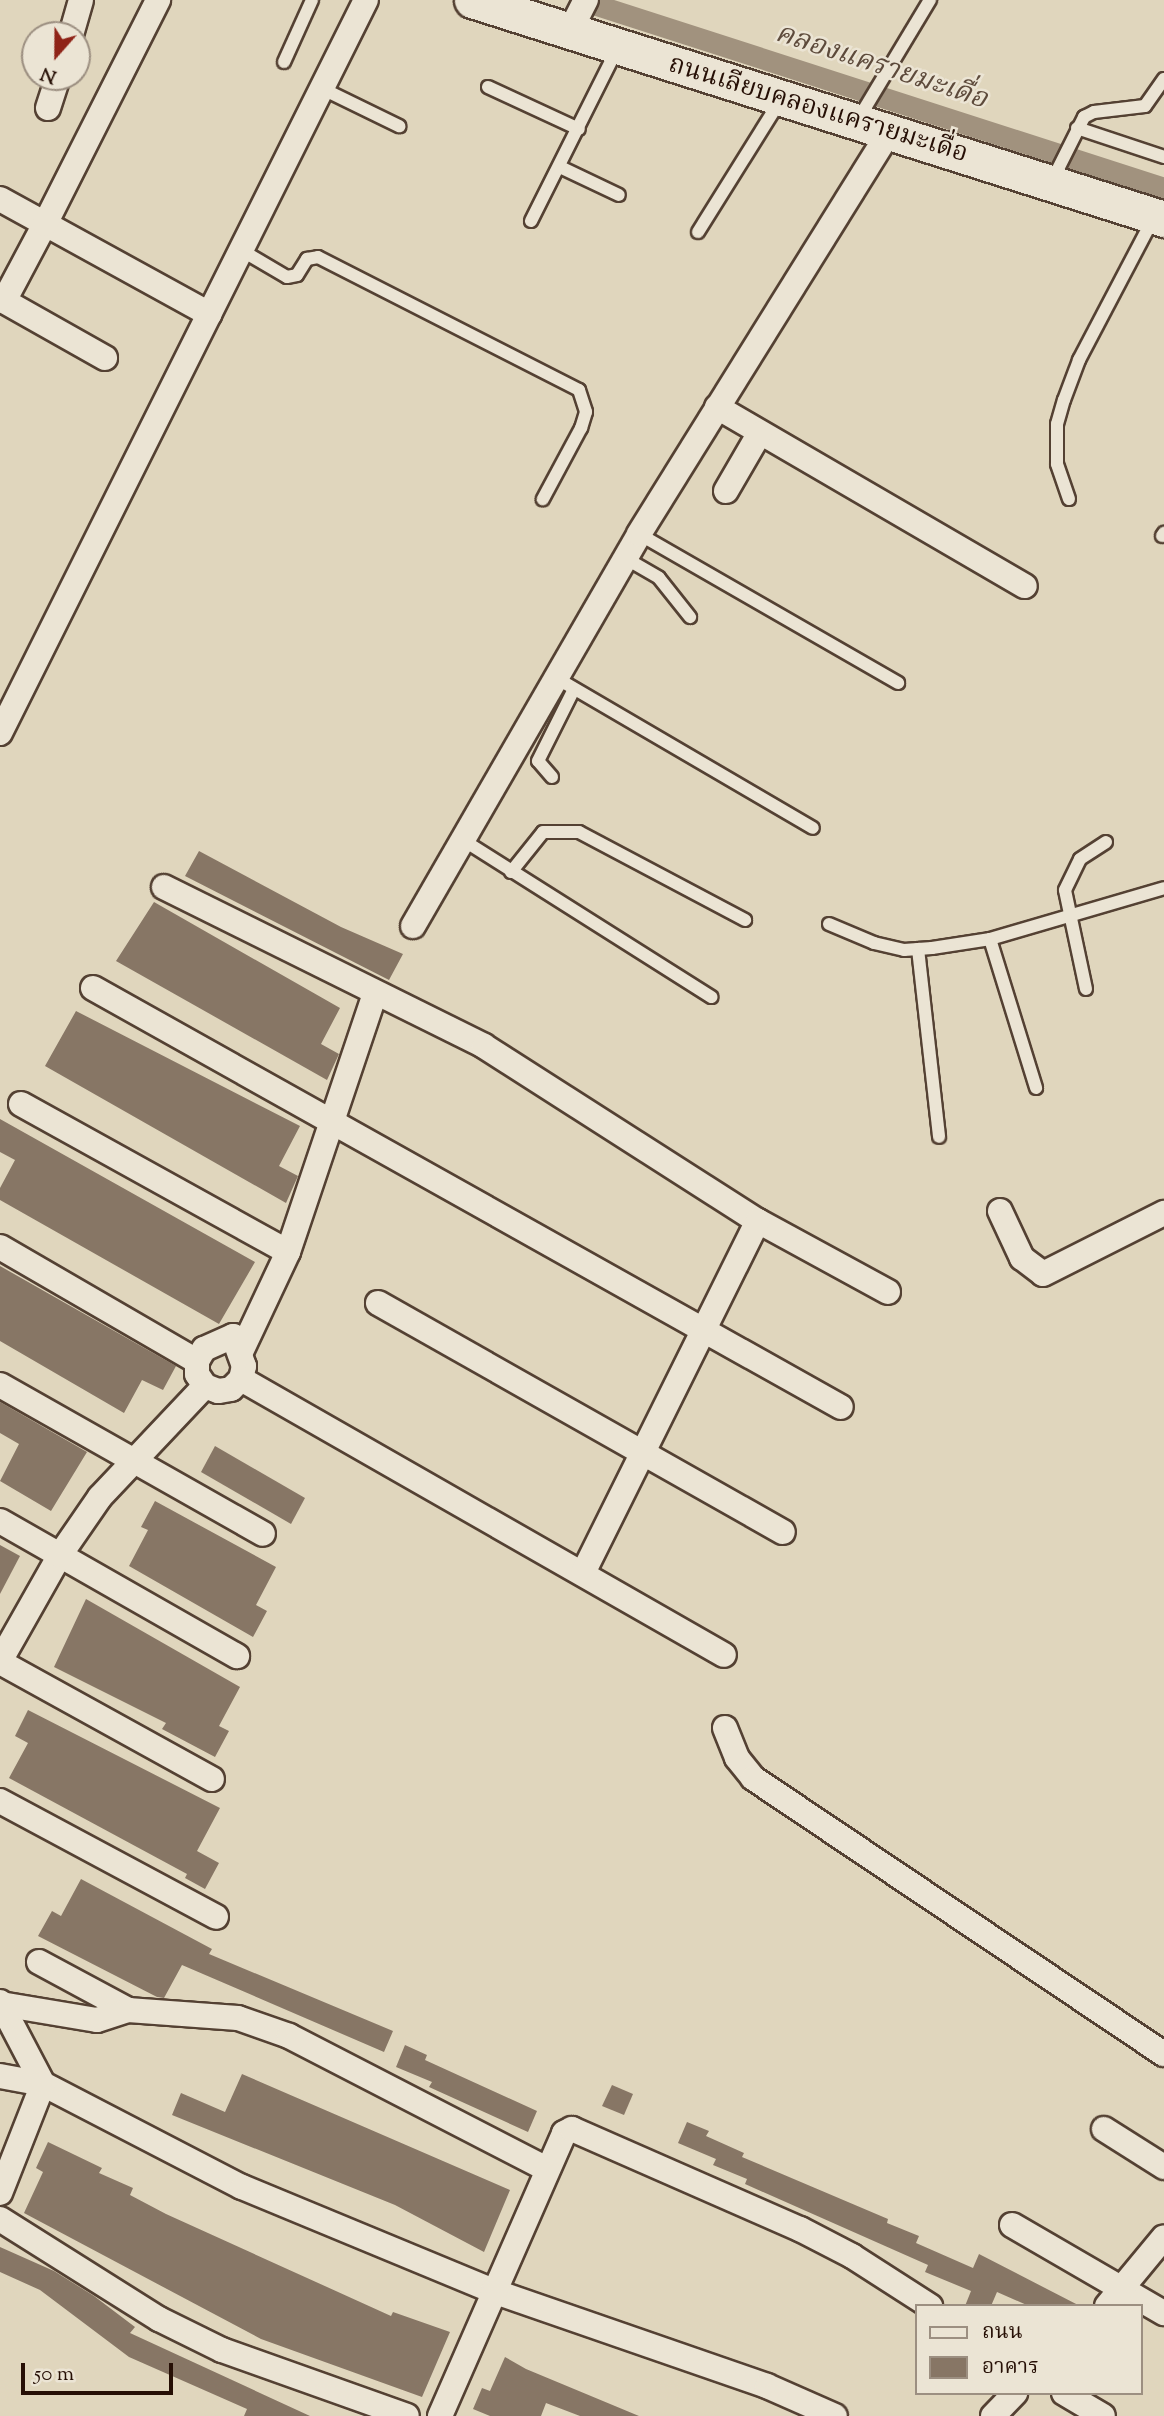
<!DOCTYPE html>
<meta charset="utf-8">
<style>
body{margin:0}
#map{position:relative;width:1164px;height:2416px;overflow:hidden;background:#e0d6bd;font-family:"Sorts Mill Goudy","Noto Serif Thai",serif}
div>[style]{position:absolute}
.canal>*{height:21px;margin:-10.5px;padding:0 10.5px;transform-origin:10.5px;border-radius:10.5px;background:#a1927e}
.building>*{inset:0;background:#877665}
.roads{filter:drop-shadow(2px 0 #544133) drop-shadow(-2px 0 #544133) drop-shadow(0 2px #544133) drop-shadow(0 -2px #544133)}
.lane>*{height:12px;margin:-6px;padding:0 6px;transform-origin:6px;border-radius:6px;background:#ebe4d4}
.street>*{height:24px;margin:-12px;padding:0 12px;transform-origin:12px;border-radius:12px;background:#ebe4d4}
.secondary>*{height:35px;margin:-17.5px;padding:0 17.5px;transform-origin:17.5px;border-radius:17.5px;background:#ebe4d4}
span{translate:-50% -50%;white-space:nowrap;text-align:center;line-height:1.15;-webkit-text-stroke:5px #ebe4d4;paint-order:stroke}
.street-label{font-size:26px;color:#260f05}
.water-label{font-size:28px;color:#5d4a3b;font-style:italic}
.legend{position:absolute;left:915px;top:2304px;width:228px;height:91px;box-sizing:border-box;background:#ebe4d4;border:2px solid #9c8f81;margin:0;padding:9px 12px;list-style:none;font-size:21px;color:#260f05}
.legend li{display:flex;align-items:center;gap:14px;height:35px}
.legend b{width:35px;border:2px solid #9c8f81}
.north{position:absolute;left:21px;top:21px;width:70px;height:70px;box-sizing:border-box;background:#ebe4d4;border:2px solid #9c8f81;border-radius:50%;rotate:201deg;font-size:19px;font-weight:700;line-height:28px;text-align:center;color:#260f05}
.north::after{content:'';display:block;margin:auto;width:24px;height:32px;background:#8f2418;clip-path:polygon(50% 0,100% 100%,50% 72%,0 100%)}
.scale{position:absolute;left:21px;top:2363px;width:152px;height:32px;box-sizing:border-box;border:4px solid #260f05;border-top:0;padding-left:9px;font-size:21px;line-height:24px;white-space:nowrap;color:#260f05;-webkit-text-stroke:5px #ebe4d4;paint-order:stroke}
</style>
<div id="map">
<div class="canal">
<i style="left:581px;top:0;width:613px;rotate:17.87deg"></i>
</div>
<div class="building">
<i style="clip-path:polygon(199px 851px,341px 927px,403px 954px,389px 980px,185px 876px)"></i>
<i style="clip-path:polygon(154px 902px,340px 1008px,321px 1044px,339px 1054px,327px 1080px,116px 961px)"></i>
<i style="clip-path:polygon(76px 1011px,300px 1126px,279px 1166px,298px 1176px,286px 1203px,45px 1066px)"></i>
<i style="clip-path:polygon(0 1119px,255px 1262px,219px 1324px,0 1200px,0 1188px,15px 1160px,0 1152px)"></i>
<i style="clip-path:polygon(0 1266px,176px 1366px,163px 1390px,142px 1380px,124px 1413px,0 1341px)"></i>
<i style="clip-path:polygon(0 1402px,87px 1452px,51px 1511px,0 1481px,19px 1444px,0 1433px)"></i>
<i style="clip-path:polygon(215px 1446px,305px 1498px,291px 1524px,201px 1472px)"></i>
<i style="clip-path:polygon(155px 1501px,276px 1567px,256px 1605px,267px 1611px,253px 1637px,129px 1566px,148px 1530px,141px 1527px)"></i>
<i style="clip-path:polygon(0 1545px,20px 1556px,0 1594px)"></i>
<i style="clip-path:polygon(86px 1599px,240px 1687px,219px 1726px,229px 1731px,215px 1757px,162px 1729px,166px 1723px,54px 1667px)"></i>
<i style="clip-path:polygon(28px 1710px,220px 1808px,197px 1851px,219px 1863px,205px 1889px,185px 1878px,187px 1874px,9px 1778px,28px 1743px,15px 1736px)"></i>
<i style="clip-path:polygon(81px 1879px,212px 1949px,209px 1954px,393px 2031px,384px 2052px,182px 1965px,164px 1998px,157px 1997px,38px 1936px,52px 1911px,61px 1916px)"></i>
<i style="clip-path:polygon(405px 2045px,427px 2055px,425px 2060px,537px 2111px,528px 2132px,429px 2087px,432px 2082px,396px 2067px)"></i>
<i style="clip-path:polygon(242px 2074px,510px 2190px,484px 2252px,395px 2205px,172px 2115px,181px 2093px,225px 2112px)"></i>
<i style="clip-path:polygon(612px 2085px,633px 2094px,624px 2115px,602px 2106px)"></i>
<i style="clip-path:polygon(687px 2122px,709px 2131px,706px 2136px,744px 2153px,742px 2157px,888px 2219px,887px 2223px,919px 2236px,916px 2243px,973px 2268px,979px 2254px,1080px 2306px,1029px 2306px,997px 2292px,991px 2306px,965px 2306px,971px 2291px,925px 2272px,928px 2265px,745px 2184px,747px 2179px,713px 2165px,716px 2159px,678px 2143px)"></i>
<i style="clip-path:polygon(48px 2142px,102px 2168px,99px 2173px,133px 2188px,130px 2195px,166px 2214px,391px 2316px,393px 2312px,450px 2332px,422px 2397px,261px 2339px,24px 2213px,43px 2172px,36px 2168px)"></i>
<i style="clip-path:polygon(0 2247px,54px 2271px,94px 2296px,135px 2327px,130px 2333px,310px 2416px,244px 2416px,247px 2409px,129px 2357px,40px 2290px,0 2272px)"></i>
<i style="clip-path:polygon(505px 2357px,526px 2369px,639px 2416px,580px 2416px,546px 2403px,541px 2416px,490px 2416px,473px 2409px,482px 2388px,490px 2391px)"></i>
</div>
<div class="roads">
<div class="lane">
<i style="left:284px;top:62px;width:68px;rotate:-65.7deg"></i>
<i style="left:488px;top:87px;width:100px;rotate:24.8deg"></i>
<i style="left:323px;top:89px;width:85px;rotate:26deg"></i>
<i style="left:859px;top:118px;width:138px;rotate:-59deg"></i>
<i style="left:1077px;top:128px;width:92px;rotate:18.4deg"></i>
<i style="left:560px;top:167px;width:65px;rotate:25.4deg"></i>
<i style="left:1052px;top:181px;width:72px;rotate:-63.4deg"></i>
<i style="left:1084px;top:117px;width:11px;rotate:-27deg"></i>
<i style="left:1094px;top:112px;width:51px;rotate:-6.7deg"></i>
<i style="left:1145px;top:106px;width:33px;rotate:-55deg"></i>
<i style="left:531px;top:221px;width:195px;rotate:-63.4deg"></i>
<i style="left:698px;top:232px;width:155px;rotate:-58deg"></i>
<i style="left:241px;top:250px;width:53px;rotate:30.4deg"></i>
<i style="left:287px;top:277px;width:10px;rotate:-11deg"></i>
<i style="left:297px;top:275px;width:19px;rotate:-58deg"></i>
<i style="left:307px;top:259px;width:11px;rotate:-10deg"></i>
<i style="left:318px;top:257px;width:293px;rotate:27deg"></i>
<i style="left:579px;top:390px;width:23px;rotate:72deg"></i>
<i style="left:586px;top:412px;width:17px;rotate:107deg"></i>
<i style="left:581px;top:428px;width:81px;rotate:118.2deg"></i>
<i style="left:1069px;top:499px;width:37px;rotate:-109deg"></i>
<i style="left:1057px;top:464px;width:40px;rotate:-90deg"></i>
<i style="left:1057px;top:424px;width:25px;rotate:-74deg"></i>
<i style="left:1064px;top:400px;width:43px;rotate:-69.4deg"></i>
<i style="left:1079px;top:360px;width:159px;rotate:-62.3deg"></i>
<i style="left:639px;top:534px;width:299px;rotate:29.9deg"></i>
<i style="left:1162px;top:536px;width:4px;rotate:-56deg"></i>
<i style="left:625px;top:558px;width:39px;rotate:30deg"></i>
<i style="left:659px;top:578px;width:50px;rotate:51.5deg"></i>
<i style="left:558px;top:679px;width:295px;rotate:30.3deg"></i>
<i style="left:552px;top:777px;width:21px;rotate:-131deg"></i>
<i style="left:538px;top:761px;width:80px;rotate:-63.4deg"></i>
<i style="left:463px;top:840px;width:294px;rotate:32.3deg"></i>
<i style="left:511px;top:872px;width:51px;rotate:-51.3deg"></i>
<i style="left:543px;top:832px;width:36px"></i>
<i style="left:579px;top:832px;width:188px;rotate:27.9deg"></i>
<i style="left:829px;top:924px;width:49px;rotate:22.9deg"></i>
<i style="left:874px;top:943px;width:31px;rotate:13deg"></i>
<i style="left:904px;top:950px;width:28px;rotate:-4deg"></i>
<i style="left:932px;top:948px;width:59px;rotate:-8.8deg"></i>
<i style="left:990px;top:939px;width:181px;rotate:-16.3deg"></i>
<i style="left:990px;top:939px;width:156px;rotate:72.8deg"></i>
<i style="left:918px;top:949px;width:189px;rotate:83.6deg"></i>
<i style="left:1086px;top:989px;width:101px;rotate:-102deg"></i>
<i style="left:1065px;top:890px;width:34px;rotate:-64deg"></i>
<i style="left:1080px;top:859px;width:31px;rotate:-33deg"></i>
</div>
<div class="street">
<i style="left:570px;top:31px;width:35px;rotate:-63deg"></i>
<i style="left:71px;top:35px;width:36px;rotate:-74deg"></i>
<i style="left:48px;top:108px;width:33px;rotate:-72deg"></i>
<i style="left:0;top:199px;width:239px;rotate:28.8deg"></i>
<i style="left:0;top:298px;width:5px;rotate:37deg"></i>
<i style="left:4px;top:301px;width:87px;rotate:-62deg"></i>
<i style="left:45px;top:224px;width:251px;rotate:-63.2deg"></i>
<i style="left:4px;top:301px;width:116px;rotate:29.4deg"></i>
<i style="left:717px;top:407px;width:356px;rotate:30.2deg"></i>
<i style="left:726px;top:491px;width:66px;rotate:-59.9deg"></i>
<i style="left:0;top:733px;width:819px;rotate:-63.47deg"></i>
<i style="left:164px;top:887px;width:357px;rotate:26.4deg"></i>
<i style="left:484px;top:1046px;width:325px;rotate:32.6deg"></i>
<i style="left:758px;top:1221px;width:148px;rotate:28.6deg"></i>
<i style="left:413px;top:926px;width:452px;rotate:-60deg"></i>
<i style="left:639px;top:534px;width:473px;rotate:-58.1deg"></i>
<i style="left:93px;top:988px;width:857px;rotate:29.26deg"></i>
<i style="left:21px;top:1104px;width:305px;rotate:29deg"></i>
<i style="left:1000px;top:1211px;width:52px;rotate:64.9deg"></i>
<i style="left:1022px;top:1258px;width:26px;rotate:37deg"></i>
<i style="left:1043px;top:1274px;width:136px;rotate:-26.8deg"></i>
<i style="left:0;top:1247px;width:228px;rotate:30.1deg"></i>
<i style="left:378px;top:1303px;width:465px;rotate:29.5deg"></i>
<i style="left:233px;top:1336px;width:32px;rotate:70deg"></i>
<i style="left:244px;top:1366px;width:13px;rotate:103deg"></i>
<i style="left:241px;top:1379px;width:14px;rotate:135deg"></i>
<i style="left:231px;top:1389px;width:13px;rotate:171deg"></i>
<i style="left:218px;top:1391px;width:14px;rotate:-159deg"></i>
<i style="left:205px;top:1386px;width:14px;rotate:-124deg"></i>
<i style="left:197px;top:1374px;width:13px;rotate:-90deg"></i>
<i style="left:197px;top:1361px;width:14px;rotate:-60deg"></i>
<i style="left:204px;top:1349px;width:32px;rotate:-24deg"></i>
<i style="left:240px;top:1354px;width:113px;rotate:-64.8deg"></i>
<i style="left:288px;top:1252px;width:273px;rotate:-71.4deg"></i>
<i style="left:241px;top:1379px;width:556px;rotate:29.74deg"></i>
<i style="left:0;top:1385px;width:302px;rotate:29.5deg"></i>
<i style="left:0;top:1521px;width:273px;rotate:29.7deg"></i>
<i style="left:583px;top:1573px;width:393px;rotate:-63.6deg"></i>
<i style="left:0;top:1661px;width:122px;rotate:-60.5deg"></i>
<i style="left:60px;top:1555px;width:70px;rotate:-55.4deg"></i>
<i style="left:100px;top:1497px;width:153px;rotate:-46.6deg"></i>
<i style="left:0;top:1662px;width:242px;rotate:28.9deg"></i>
<i style="left:725px;top:1728px;width:32px;rotate:68deg"></i>
<i style="left:737px;top:1758px;width:26px;rotate:51deg"></i>
<i style="left:753px;top:1778px;width:495px;rotate:33.9deg"></i>
<i style="left:0;top:1801px;width:245px;rotate:28.2deg"></i>
<i style="left:39px;top:1962px;width:101px;rotate:28.3deg"></i>
<i style="left:128px;top:2010px;width:110px;rotate:4.2deg"></i>
<i style="left:238px;top:2018px;width:54px;rotate:19.4deg"></i>
<i style="left:289px;top:2036px;width:290px;rotate:27.3deg"></i>
<i style="left:0;top:2002px;width:93px;rotate:62.3deg"></i>
<i style="left:43px;top:2084px;width:224px;rotate:27.4deg"></i>
<i style="left:242px;top:2187px;width:272px;rotate:22.5deg"></i>
<i style="left:493px;top:2291px;width:290px;rotate:19.1deg"></i>
<i style="left:767px;top:2386px;width:74px;rotate:23.8deg"></i>
<i style="left:1px;top:2004px;width:97px;rotate:9.5deg"></i>
<i style="left:97px;top:2020px;width:33px;rotate:-18deg"></i>
<i style="left:0;top:2076px;width:44px;rotate:10.5deg"></i>
<i style="left:43px;top:2084px;width:117px;rotate:111.5deg"></i>
<i style="left:1104px;top:2129px;width:71px;rotate:32.3deg"></i>
<i style="left:0;top:2219px;width:188px;rotate:32.2deg"></i>
<i style="left:159px;top:2319px;width:70px;rotate:26.2deg"></i>
<i style="left:222px;top:2350px;width:196px;rotate:19.6deg"></i>
<i style="left:1012px;top:2225px;width:176px;rotate:30.1deg"></i>
<i style="left:1107px;top:2306px;width:89px;rotate:-50.4deg"></i>
<i style="left:1064px;top:2393px;width:45px;rotate:30.5deg"></i>
<i style="left:440px;top:2416px;width:309px;rotate:-66.3deg"></i>
<i style="left:564px;top:2133px;width:9px;rotate:-27deg"></i>
<i style="left:572px;top:2129px;width:249px;rotate:23.7deg"></i>
<i style="left:800px;top:2229px;width:59px;rotate:27.4deg"></i>
<i style="left:852px;top:2256px;width:93px;rotate:32.7deg"></i>
<i style="left:993px;top:2416px;width:32px;rotate:-46deg"></i>
</div>
<div class="secondary">
<i style="left:472px;top:0;width:726px;rotate:17.56deg"></i>
</div>
</div>
<div class="street-label">
<span style="left:818px;top:110px;rotate:17deg">ถนนเลียบคลองแครายมะเดื่อ</span>
</div>
<div class="water-label">
<span style="left:881px;top:67px;rotate:18deg">คลองแครายมะเดื่อ</span>
</div>
<ul class="legend">
<li><b style="height:9px;background:#ebe4d4"></b>ถนน</li>
<li><b style="height:19px;background:#877665"></b>อาคาร</li>
</ul>
<div class="north">N</div>
<div class="scale">50 m</div>
</div>
